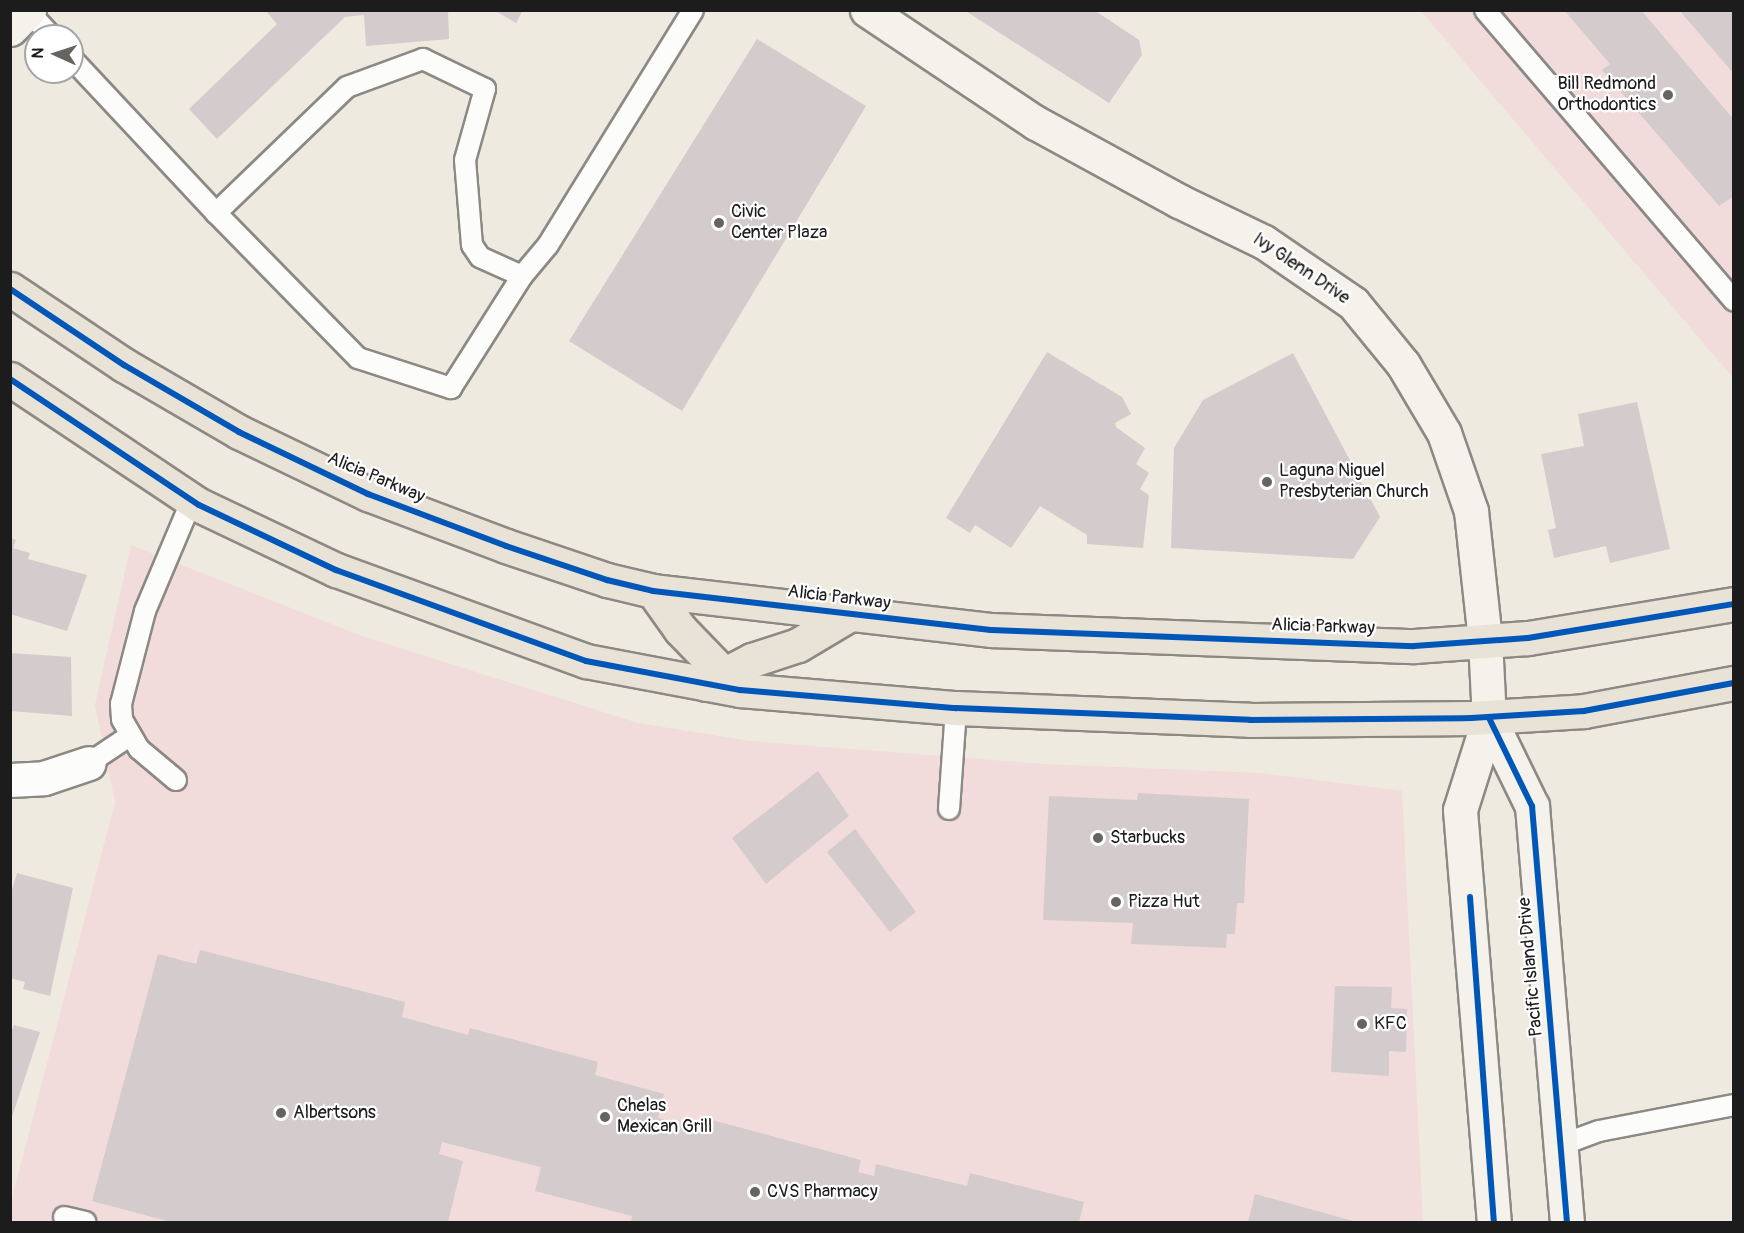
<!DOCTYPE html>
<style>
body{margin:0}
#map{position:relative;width:1744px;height:1233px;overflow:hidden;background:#eeeae0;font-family:Pangolin,sans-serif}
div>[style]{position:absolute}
.built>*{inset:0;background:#f2dbdb}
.building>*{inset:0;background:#d4cbcd}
.roads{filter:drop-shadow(2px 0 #8c8984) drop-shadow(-2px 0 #8c8984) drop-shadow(0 2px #8c8984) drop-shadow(0 -2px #8c8984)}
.lane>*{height:20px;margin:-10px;padding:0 10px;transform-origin:10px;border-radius:10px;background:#fcfcfa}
.street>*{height:33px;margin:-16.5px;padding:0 16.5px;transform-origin:16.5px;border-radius:16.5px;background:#fcfcfa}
.secondary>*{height:33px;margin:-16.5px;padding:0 16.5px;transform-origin:16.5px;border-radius:16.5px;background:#f5f2ec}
.primary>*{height:33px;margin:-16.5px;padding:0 16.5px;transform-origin:16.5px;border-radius:16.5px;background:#e8e2d7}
.cycleway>*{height:6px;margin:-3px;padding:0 3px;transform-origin:3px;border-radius:3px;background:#0057b8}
.dots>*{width:16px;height:16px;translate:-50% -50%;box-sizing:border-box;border:3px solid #fff;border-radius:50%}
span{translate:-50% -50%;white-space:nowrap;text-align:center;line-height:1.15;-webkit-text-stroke:4.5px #fff;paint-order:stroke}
.poi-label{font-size:18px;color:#1c1c1c}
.right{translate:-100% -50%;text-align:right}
.left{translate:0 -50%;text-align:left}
.street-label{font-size:18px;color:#1c1c1c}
.frame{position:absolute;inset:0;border:12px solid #1c1c1c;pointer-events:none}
.north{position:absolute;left:24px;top:24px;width:60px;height:60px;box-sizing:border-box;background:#fff;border:2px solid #a4a4a4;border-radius:50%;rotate:273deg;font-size:16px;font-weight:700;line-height:24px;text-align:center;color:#1c1c1c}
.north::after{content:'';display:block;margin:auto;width:21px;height:27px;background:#666461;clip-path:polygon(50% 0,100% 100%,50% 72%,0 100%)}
</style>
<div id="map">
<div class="built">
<i style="clip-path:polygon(1421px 11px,1733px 11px,1733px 378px)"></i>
<i style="clip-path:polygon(131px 545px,362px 636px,638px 723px,750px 741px,1043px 764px,1261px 773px,1402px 791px,1423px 1222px,11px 1222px,11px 1202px,115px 802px,95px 705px)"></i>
</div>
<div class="building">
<i style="clip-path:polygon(265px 10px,448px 10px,449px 39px,366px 46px,364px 15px,345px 17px,217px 139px,189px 109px,277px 24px)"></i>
<i style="clip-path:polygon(494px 10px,523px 10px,516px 23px)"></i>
<i style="clip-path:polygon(964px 10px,1094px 10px,1139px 40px,1142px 55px,1109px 103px)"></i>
<i style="clip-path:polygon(1564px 10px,1641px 10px,1734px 120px,1734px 196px,1719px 206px,1602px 70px,1610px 64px)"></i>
<i style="clip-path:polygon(1679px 10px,1734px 10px,1734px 74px)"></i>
<i style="clip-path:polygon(757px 39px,866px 106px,682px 411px,569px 341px)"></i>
<i style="clip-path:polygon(1047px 352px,1122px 397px,1131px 414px,1115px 423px,1116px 427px,1145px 448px,1136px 464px,1149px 473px,1140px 489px,1149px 495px,1143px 548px,1087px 544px,1087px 535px,1040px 506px,1011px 548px,975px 525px,970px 533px,946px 518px)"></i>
<i style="clip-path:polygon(1293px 353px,1380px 517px,1353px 559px,1171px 548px,1174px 448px,1203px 400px)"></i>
<i style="clip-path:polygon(1637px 402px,1670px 549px,1610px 563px,1606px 546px,1554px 558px,1548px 530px,1556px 528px,1541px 454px,1584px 446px,1578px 414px)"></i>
<i style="clip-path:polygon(10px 538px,16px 540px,13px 548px,30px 553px,28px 559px,87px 575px,67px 631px,10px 614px)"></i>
<i style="clip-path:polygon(10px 653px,71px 657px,72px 716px,10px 711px)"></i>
<i style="clip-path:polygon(818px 771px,849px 816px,766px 884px,732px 838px)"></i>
<i style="clip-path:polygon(1138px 793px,1249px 799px,1244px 903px,1237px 903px,1235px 934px,1227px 934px,1226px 948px,1131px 944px,1133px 923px,1043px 920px,1049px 796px,1137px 800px)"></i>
<i style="clip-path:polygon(855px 829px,916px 912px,890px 932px,827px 852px)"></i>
<i style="clip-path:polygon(17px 873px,73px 888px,50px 996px,23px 989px,25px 982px,10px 978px,10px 896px)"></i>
<i style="clip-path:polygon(200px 950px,405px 1002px,402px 1017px,468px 1035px,470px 1028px,598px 1062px,595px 1075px,664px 1094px,658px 1118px,709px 1132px,712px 1120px,861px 1160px,858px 1172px,874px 1176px,876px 1164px,967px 1186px,970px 1173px,1084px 1202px,1079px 1222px,631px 1222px,632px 1216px,535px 1191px,541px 1167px,442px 1142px,439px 1154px,463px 1161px,448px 1222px,171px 1222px,92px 1201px,158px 954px,196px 964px)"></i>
<i style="clip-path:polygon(1335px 986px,1392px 987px,1391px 1008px,1407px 1009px,1406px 1052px,1389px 1051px,1389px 1076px,1331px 1072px)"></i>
<i style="clip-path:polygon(14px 1025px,40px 1032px,11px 1120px,10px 1034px)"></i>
<i style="clip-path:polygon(1255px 1194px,1357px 1222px,1248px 1222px)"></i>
</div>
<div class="roads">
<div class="lane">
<i style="left:1485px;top:10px;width:383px;rotate:49.4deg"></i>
<i style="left:28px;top:11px;width:34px;rotate:47deg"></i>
<i style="left:72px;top:59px;width:211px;rotate:46.9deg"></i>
<i style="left:216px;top:213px;width:203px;rotate:45.6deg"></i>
<i style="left:358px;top:358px;width:98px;rotate:17.9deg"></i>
<i style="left:451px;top:388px;width:133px;rotate:-57.6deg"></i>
<i style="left:522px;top:276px;width:46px;rotate:-155.7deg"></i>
<i style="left:480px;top:257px;width:14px;rotate:-124deg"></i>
<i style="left:472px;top:245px;width:85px;rotate:-94.7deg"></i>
<i style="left:465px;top:160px;width:74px;rotate:-74.3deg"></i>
<i style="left:485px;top:89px;width:69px;rotate:-154.2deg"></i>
<i style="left:423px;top:59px;width:81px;rotate:159.8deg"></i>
<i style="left:347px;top:87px;width:182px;rotate:136.1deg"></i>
<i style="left:522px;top:276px;width:40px;rotate:-50deg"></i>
<i style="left:548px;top:245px;width:276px;rotate:-58.3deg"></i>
<i style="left:89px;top:763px;width:50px;rotate:-33.7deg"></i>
<i style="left:176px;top:780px;width:48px;rotate:-140deg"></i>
<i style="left:139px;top:749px;width:34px;rotate:-120deg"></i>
<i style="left:122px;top:719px;width:15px;rotate:-94deg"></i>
<i style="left:121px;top:704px;width:96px;rotate:-75.5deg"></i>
<i style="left:145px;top:611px;width:121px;rotate:-67.1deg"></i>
<i style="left:949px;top:809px;width:101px;rotate:-86deg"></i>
<i style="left:1561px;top:1145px;width:40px;rotate:-20.2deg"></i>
<i style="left:1599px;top:1131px;width:137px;rotate:-10.9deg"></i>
<i style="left:64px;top:1217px;width:22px;rotate:13deg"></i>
</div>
<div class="street">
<i style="left:10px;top:780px;width:34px;rotate:-3deg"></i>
<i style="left:44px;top:778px;width:47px;rotate:-18.4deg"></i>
</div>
<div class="secondary">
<i style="left:867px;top:10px;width:203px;rotate:33.8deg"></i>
<i style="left:1036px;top:123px;width:163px;rotate:28.6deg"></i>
<i style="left:1179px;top:201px;width:94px;rotate:25.8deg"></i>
<i style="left:1264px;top:242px;width:108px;rotate:34.4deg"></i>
<i style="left:1353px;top:303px;width:79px;rotate:50.7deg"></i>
<i style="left:1403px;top:364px;width:80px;rotate:59.3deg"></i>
<i style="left:1444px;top:433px;width:83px;rotate:70.9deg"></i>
<i style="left:1471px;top:511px;width:130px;rotate:83.8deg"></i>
<i style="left:1485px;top:640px;width:78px;rotate:87.1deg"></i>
<i style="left:1489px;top:718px;width:96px;rotate:107.5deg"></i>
<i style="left:1460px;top:810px;width:413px;rotate:85.3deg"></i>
<i style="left:10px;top:29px;width:27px;rotate:-45deg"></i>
<i style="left:1489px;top:718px;width:98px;rotate:64deg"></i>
<i style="left:1532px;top:806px;width:417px;rotate:85.2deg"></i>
</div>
<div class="primary">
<i style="left:10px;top:289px;width:137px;rotate:33.7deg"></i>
<i style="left:124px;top:365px;width:133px;rotate:30.2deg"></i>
<i style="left:239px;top:432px;width:143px;rotate:25.7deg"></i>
<i style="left:368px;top:494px;width:147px;rotate:20.6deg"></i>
<i style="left:506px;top:546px;width:107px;rotate:18.6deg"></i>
<i style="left:607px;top:580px;width:47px;rotate:13.4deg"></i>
<i style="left:653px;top:591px;width:340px;rotate:6.6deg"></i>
<i style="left:991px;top:630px;width:423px;rotate:2.2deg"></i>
<i style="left:1414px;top:646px;width:114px;rotate:-4deg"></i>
<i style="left:1528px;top:638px;width:209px;rotate:-9.4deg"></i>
<i style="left:10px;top:379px;width:227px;rotate:33.7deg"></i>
<i style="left:199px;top:505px;width:152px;rotate:25.4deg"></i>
<i style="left:336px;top:570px;width:266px;rotate:20deg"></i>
<i style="left:586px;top:661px;width:157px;rotate:10.7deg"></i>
<i style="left:740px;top:690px;width:217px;rotate:4.8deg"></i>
<i style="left:956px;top:708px;width:294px;rotate:2.3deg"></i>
<i style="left:1250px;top:720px;width:221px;rotate:-0.5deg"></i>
<i style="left:1471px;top:718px;width:113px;rotate:-3.5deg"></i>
<i style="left:1584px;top:711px;width:153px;rotate:-10.6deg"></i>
<i style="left:653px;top:591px;width:47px;rotate:54.6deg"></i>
<i style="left:680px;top:629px;width:81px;rotate:46deg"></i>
<i style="left:706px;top:684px;width:52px;rotate:-27.6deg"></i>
<i style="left:752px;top:660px;width:48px;rotate:-18.1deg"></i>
<i style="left:798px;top:645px;width:61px;rotate:-30.8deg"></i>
</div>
</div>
<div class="cycleway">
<i style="left:10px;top:289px;width:137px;rotate:33.7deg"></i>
<i style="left:124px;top:365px;width:133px;rotate:30.2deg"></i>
<i style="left:239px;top:432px;width:143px;rotate:25.7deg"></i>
<i style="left:368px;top:494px;width:147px;rotate:20.6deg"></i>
<i style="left:506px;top:546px;width:107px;rotate:18.6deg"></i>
<i style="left:607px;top:580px;width:47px;rotate:13.4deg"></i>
<i style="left:653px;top:591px;width:340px;rotate:6.6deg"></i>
<i style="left:991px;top:630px;width:423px;rotate:2.2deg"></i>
<i style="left:1414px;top:646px;width:114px;rotate:-4deg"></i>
<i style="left:1528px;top:638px;width:209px;rotate:-9.4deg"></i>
<i style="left:10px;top:379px;width:227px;rotate:33.7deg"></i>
<i style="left:199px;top:505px;width:152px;rotate:25.4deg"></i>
<i style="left:336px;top:570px;width:266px;rotate:20deg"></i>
<i style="left:586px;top:661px;width:157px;rotate:10.7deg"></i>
<i style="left:740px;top:690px;width:217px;rotate:4.8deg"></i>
<i style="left:956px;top:708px;width:294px;rotate:2.3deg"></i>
<i style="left:1250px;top:720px;width:221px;rotate:-0.5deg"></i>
<i style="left:1471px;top:718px;width:113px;rotate:-3.5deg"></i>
<i style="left:1584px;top:711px;width:153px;rotate:-10.6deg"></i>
<i style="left:1489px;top:718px;width:98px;rotate:64deg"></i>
<i style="left:1532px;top:806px;width:417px;rotate:85.2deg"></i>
<i style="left:1470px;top:897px;width:326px;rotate:85.8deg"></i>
</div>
<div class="dots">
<i style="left:1668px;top:95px;background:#666461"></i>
<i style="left:719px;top:223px;background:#666461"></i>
<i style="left:1267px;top:482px;background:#666461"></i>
<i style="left:1098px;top:838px;background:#666461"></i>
<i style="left:1116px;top:902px;background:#666461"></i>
<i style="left:1362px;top:1024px;background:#666461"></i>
<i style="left:281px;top:1113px;background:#666461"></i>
<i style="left:605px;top:1117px;background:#666461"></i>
<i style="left:755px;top:1192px;background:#666461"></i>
</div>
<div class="poi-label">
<span class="right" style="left:1656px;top:95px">Bill Redmond<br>Orthodontics</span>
<span class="left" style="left:731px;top:223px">Civic<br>Center Plaza</span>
<span class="left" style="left:1279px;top:482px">Laguna Niguel<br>Presbyterian Church</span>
<span class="left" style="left:1110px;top:838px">Starbucks</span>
<span class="left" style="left:1128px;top:902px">Pizza Hut</span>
<span class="left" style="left:1374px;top:1024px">KFC</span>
<span class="left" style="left:617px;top:1117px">Chelas<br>Mexican Grill</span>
<span class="left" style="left:293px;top:1113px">Albertsons</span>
<span class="left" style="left:767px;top:1192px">CVS Pharmacy</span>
</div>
<div class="street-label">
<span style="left:1301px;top:269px;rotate:34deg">Ivy Glenn Drive</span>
<span style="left:376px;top:478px;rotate:23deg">Alicia Parkway</span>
<span style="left:839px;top:598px;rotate:7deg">Alicia Parkway</span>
<span style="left:1323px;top:627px;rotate:2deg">Alicia Parkway</span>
<span style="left:1531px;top:967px;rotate:-95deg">Pacific Island Drive</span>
</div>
<div class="frame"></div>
<div class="north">N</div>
</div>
